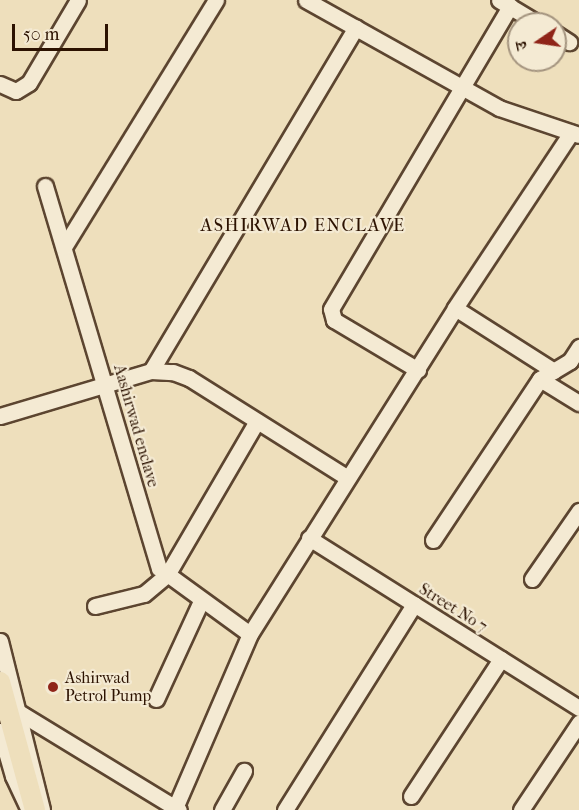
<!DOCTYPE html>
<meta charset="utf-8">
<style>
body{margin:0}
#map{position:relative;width:579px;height:810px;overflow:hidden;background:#eedfbc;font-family:"IM FELL French Canon","Noto Serif Devanagari",serif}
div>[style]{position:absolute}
.roads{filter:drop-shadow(2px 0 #5c4530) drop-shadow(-2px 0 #5c4530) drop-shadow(0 2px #5c4530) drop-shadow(0 -2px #5c4530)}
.minor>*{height:15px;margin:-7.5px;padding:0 7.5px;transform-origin:7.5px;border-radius:7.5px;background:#f4ead3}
.major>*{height:20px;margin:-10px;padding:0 10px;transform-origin:10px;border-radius:10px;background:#eedfbc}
.dots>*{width:16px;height:16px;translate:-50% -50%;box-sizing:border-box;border:3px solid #f4ead3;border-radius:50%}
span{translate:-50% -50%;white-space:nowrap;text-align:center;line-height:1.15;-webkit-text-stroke:4.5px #f4ead3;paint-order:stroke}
.street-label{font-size:16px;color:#2c1201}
.poi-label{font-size:16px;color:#2c1201}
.left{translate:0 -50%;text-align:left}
.neighbourhood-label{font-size:18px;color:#2c1201;letter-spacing:1.5px}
.north{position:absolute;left:507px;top:12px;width:60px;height:60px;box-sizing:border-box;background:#f4ead3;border:2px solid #a4947f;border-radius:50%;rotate:257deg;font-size:16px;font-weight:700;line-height:24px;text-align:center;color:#2c1201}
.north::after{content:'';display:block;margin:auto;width:21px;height:27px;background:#8f2418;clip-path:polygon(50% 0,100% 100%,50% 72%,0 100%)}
.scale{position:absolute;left:12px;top:24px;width:96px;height:27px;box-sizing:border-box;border:3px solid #2c1201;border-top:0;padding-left:8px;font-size:18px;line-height:21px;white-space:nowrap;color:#2c1201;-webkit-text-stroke:4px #f4ead3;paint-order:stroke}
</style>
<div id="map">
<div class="roads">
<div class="minor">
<i style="left:306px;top:0;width:221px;rotate:29.2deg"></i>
<i style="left:499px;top:108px;width:84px;rotate:18.6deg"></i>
<i style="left:499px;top:0;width:47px;rotate:31deg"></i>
<i style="left:555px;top:33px;width:17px;rotate:33deg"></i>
<i style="left:0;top:84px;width:17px;rotate:24deg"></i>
<i style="left:16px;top:91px;width:15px;rotate:-32deg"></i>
<i style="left:29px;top:83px;width:96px;rotate:-59.4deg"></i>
<i style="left:45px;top:186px;width:399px;rotate:73.4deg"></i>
<i style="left:159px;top:568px;width:112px;rotate:36deg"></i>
<i style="left:64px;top:247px;width:290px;rotate:-58.4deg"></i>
<i style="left:455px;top:308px;width:117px;rotate:32.5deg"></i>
<i style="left:418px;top:370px;width:98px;rotate:-149.2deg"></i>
<i style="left:334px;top:320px;width:11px;rotate:-105deg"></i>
<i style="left:331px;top:309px;width:352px;rotate:-59.4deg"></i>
<i style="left:151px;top:371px;width:400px;rotate:-59.2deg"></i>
<i style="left:540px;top:379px;width:46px;rotate:31.6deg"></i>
<i style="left:0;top:416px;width:158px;rotate:-16.6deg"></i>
<i style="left:151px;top:371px;width:22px;rotate:3deg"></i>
<i style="left:173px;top:372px;width:17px;rotate:21deg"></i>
<i style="left:189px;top:378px;width:186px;rotate:32.2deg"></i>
<i style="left:309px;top:538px;width:319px;rotate:32.2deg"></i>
<i style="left:433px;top:540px;width:193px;rotate:-56.4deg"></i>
<i style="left:540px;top:379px;width:35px;rotate:-31deg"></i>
<i style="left:570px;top:361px;width:17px;rotate:-57deg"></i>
<i style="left:532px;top:579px;width:83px;rotate:-55.3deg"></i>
<i style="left:95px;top:606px;width:50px;rotate:-13.8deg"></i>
<i style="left:144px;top:594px;width:30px;rotate:-40deg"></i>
<i style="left:167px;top:575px;width:178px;rotate:-59.7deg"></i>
<i style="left:0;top:641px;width:174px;rotate:76deg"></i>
<i style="left:156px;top:699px;width:108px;rotate:-65.3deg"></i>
<i style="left:20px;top:713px;width:186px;rotate:31.4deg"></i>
<i style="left:0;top:731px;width:47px;rotate:73.9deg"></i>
<i style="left:13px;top:776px;width:38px;rotate:65deg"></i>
<i style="left:411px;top:796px;width:164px;rotate:-56.7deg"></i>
<i style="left:175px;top:808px;width:189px;rotate:-66.7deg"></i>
<i style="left:250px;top:634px;width:385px;rotate:-57.8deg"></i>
<i style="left:455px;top:308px;width:210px;rotate:-56.5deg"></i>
<i style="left:222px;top:810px;width:45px;rotate:-60.6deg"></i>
<i style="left:285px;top:810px;width:243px;rotate:-57.9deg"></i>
<i style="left:521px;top:810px;width:105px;rotate:-56.3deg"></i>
</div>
<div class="major">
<i style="left:0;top:682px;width:133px;rotate:74.7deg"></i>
</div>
</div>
<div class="dots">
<i style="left:53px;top:687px;background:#8f2418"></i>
</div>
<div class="street-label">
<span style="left:136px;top:426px;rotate:74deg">Aashirwad enclave</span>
<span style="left:453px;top:608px;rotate:32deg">Street No 7</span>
</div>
<div class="poi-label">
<span class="left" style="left:65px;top:687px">Ashirwad<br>Petrol Pump</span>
</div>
<div class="neighbourhood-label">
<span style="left:303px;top:226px">ASHIRWAD ENCLAVE</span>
</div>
<div class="north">उ</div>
<div class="scale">50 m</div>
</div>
